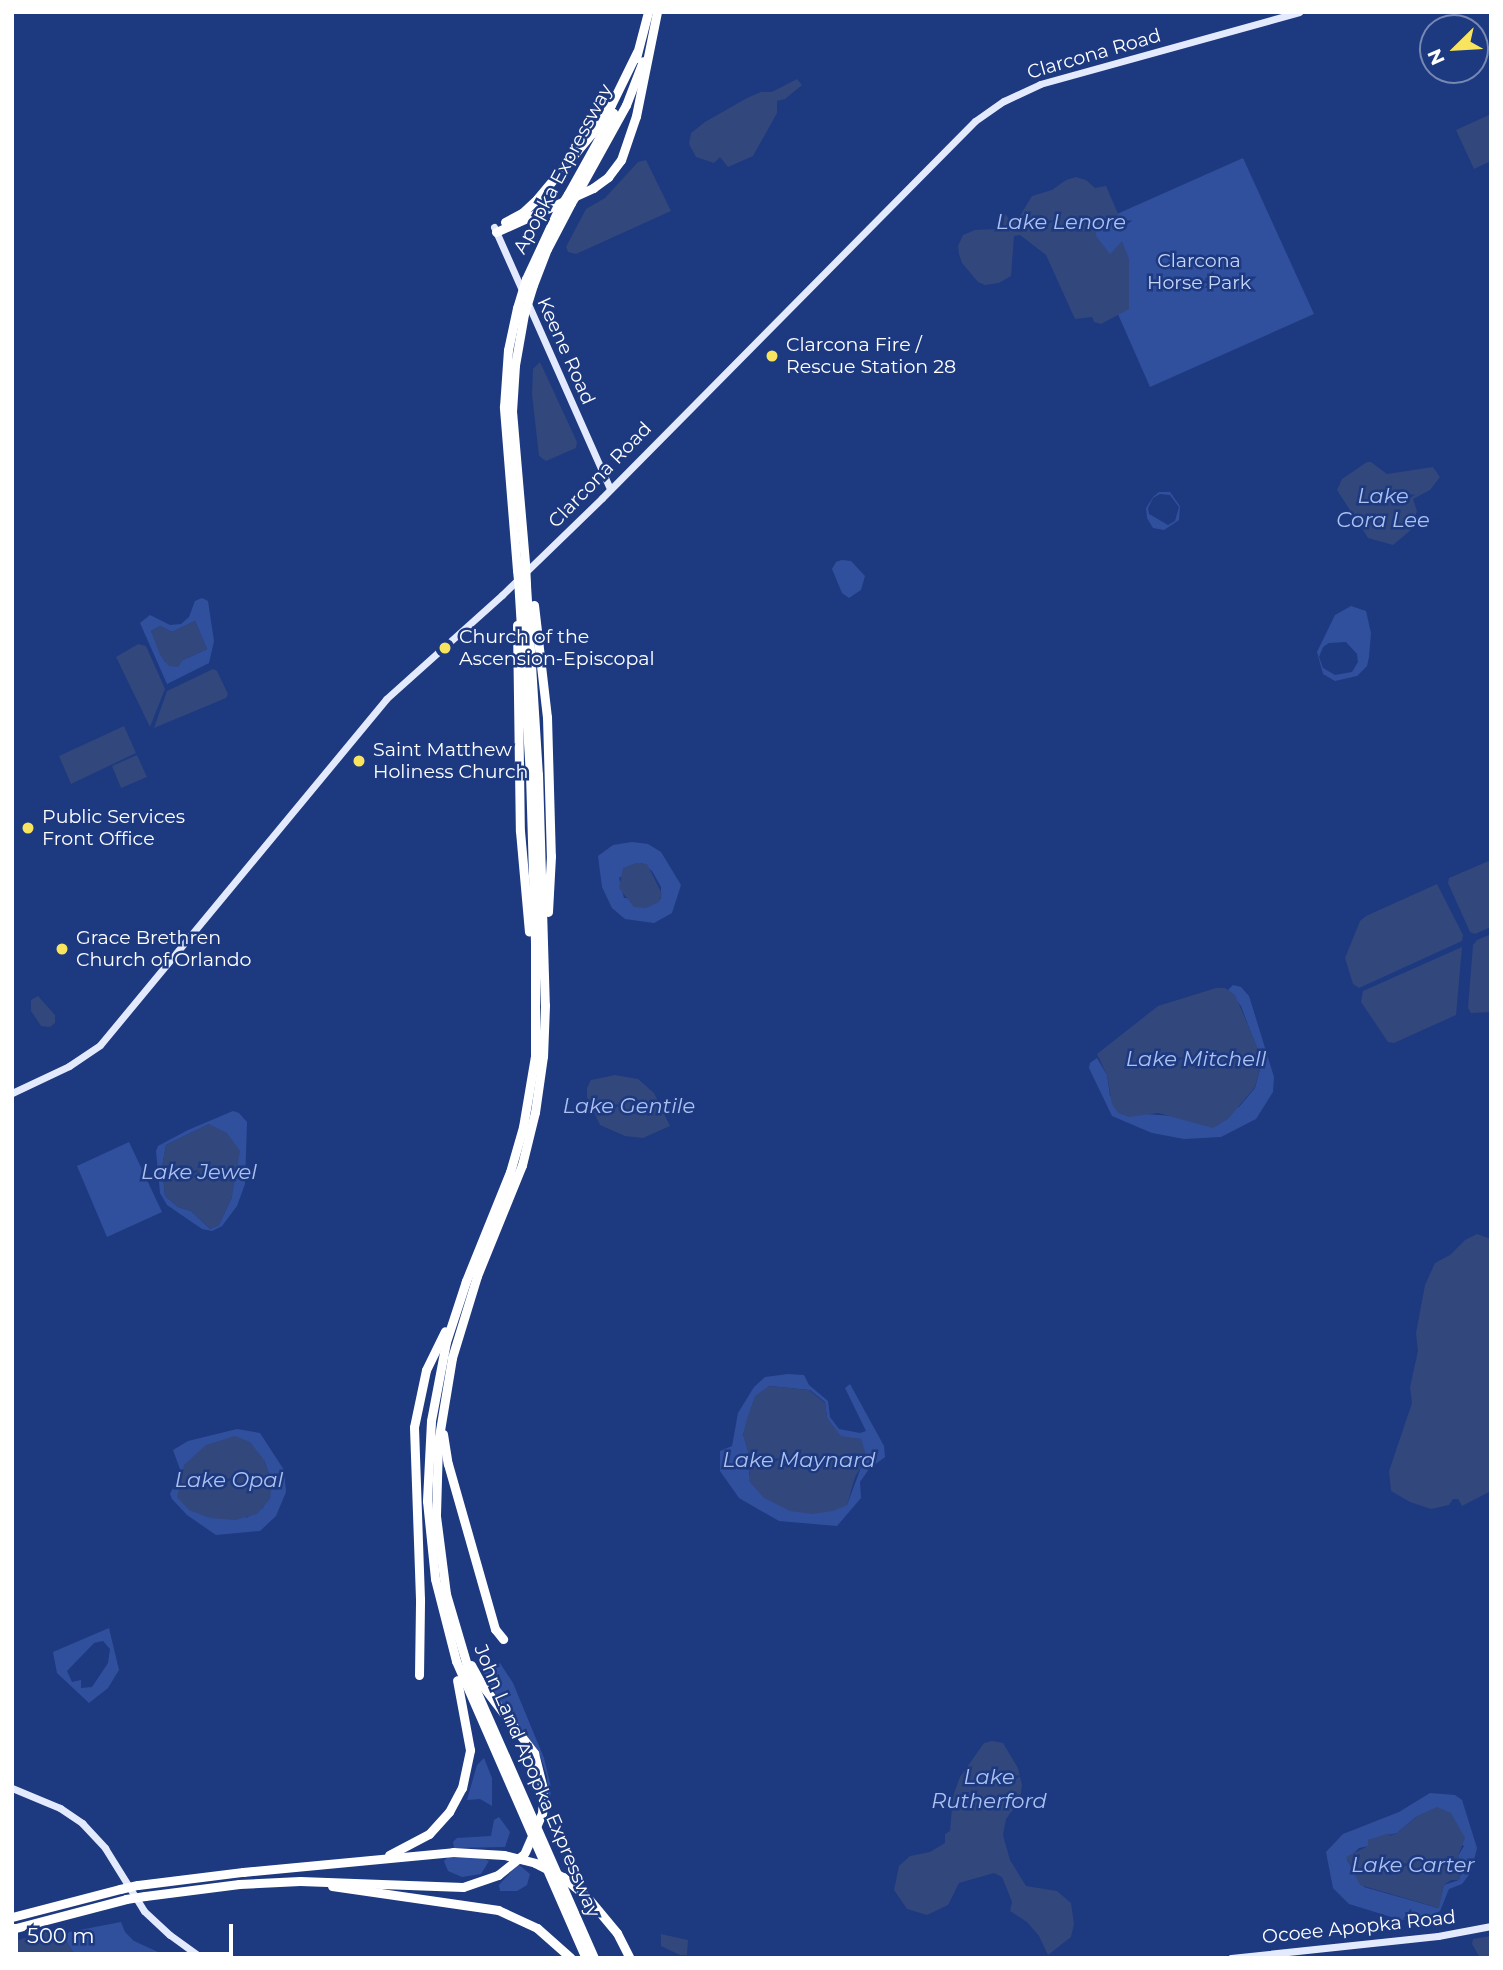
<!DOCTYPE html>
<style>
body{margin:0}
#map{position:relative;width:1503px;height:1970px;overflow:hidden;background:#1d3980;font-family:Montserrat,sans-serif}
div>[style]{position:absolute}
.green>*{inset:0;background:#30509e}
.water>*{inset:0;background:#32477b}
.major>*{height:7px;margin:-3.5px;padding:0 3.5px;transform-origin:3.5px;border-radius:3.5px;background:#e4eafe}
.highway>*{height:9px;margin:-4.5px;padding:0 4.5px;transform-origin:4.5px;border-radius:4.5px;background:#fff}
.highway-bridge>*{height:9px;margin:-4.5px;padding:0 4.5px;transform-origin:4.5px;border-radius:4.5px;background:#fff}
.dots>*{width:19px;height:19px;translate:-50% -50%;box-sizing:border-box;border:4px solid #1d3980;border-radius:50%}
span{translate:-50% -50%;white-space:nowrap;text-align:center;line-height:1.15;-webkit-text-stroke:5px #1d3980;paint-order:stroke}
.street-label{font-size:19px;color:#fff}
.park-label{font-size:19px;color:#c5d4f7}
.poi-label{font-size:19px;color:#fff}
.left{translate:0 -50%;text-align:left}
.water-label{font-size:21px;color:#acc1f0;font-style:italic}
.frame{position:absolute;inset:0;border:14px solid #fff;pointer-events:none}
.north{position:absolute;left:1419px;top:14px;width:70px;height:70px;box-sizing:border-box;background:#1d3980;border:2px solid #7788b3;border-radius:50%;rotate:246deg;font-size:19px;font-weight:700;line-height:28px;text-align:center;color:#fff}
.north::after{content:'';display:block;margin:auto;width:24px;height:32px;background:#f8e45f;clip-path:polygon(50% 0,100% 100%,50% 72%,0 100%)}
.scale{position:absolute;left:14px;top:1924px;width:219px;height:32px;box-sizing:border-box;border:4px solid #fff;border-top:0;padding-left:9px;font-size:21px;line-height:24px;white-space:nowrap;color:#fff;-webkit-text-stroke:5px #1d3980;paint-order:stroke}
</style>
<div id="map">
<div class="green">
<i style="clip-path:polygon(1243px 158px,1314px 314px,1150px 387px,1081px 230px)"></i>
<i style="clip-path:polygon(evenodd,1159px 492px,1170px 492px,1180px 506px,1179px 520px,1164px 530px,1153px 528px,1147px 518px,1146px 508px,1153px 497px,1159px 492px,1160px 494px,1170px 495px,1179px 507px,1175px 521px,1168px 525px,1149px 514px,1148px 508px,1153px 498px,1160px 494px)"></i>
<i style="clip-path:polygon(842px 560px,851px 561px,865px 576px,861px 590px,849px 598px,842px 593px,832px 569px,836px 562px)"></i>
<i style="clip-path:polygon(evenodd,202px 598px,208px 601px,214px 641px,209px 663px,167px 684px,140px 623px,150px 615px,170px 625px,181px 624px,189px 617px,195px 601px,202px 598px,195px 621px,207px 649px,183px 660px,165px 662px,151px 631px,160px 626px,172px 632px,195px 621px)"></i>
<i style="clip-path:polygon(evenodd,1351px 606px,1366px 611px,1371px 633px,1369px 657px,1367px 666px,1357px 676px,1335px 681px,1323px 674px,1317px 652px,1335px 615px,1351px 606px,1346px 642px,1357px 654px,1358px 662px,1352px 672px,1335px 675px,1323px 668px,1319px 657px,1323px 647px,1329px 643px,1346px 642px)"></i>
<i style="clip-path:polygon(evenodd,632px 842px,648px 844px,661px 852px,681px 885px,672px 913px,654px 923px,625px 919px,612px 908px,602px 887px,598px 856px,613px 845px,632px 842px,642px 863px,652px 871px,661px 887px,661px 899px,624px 898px,619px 878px,642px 863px)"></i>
<i style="clip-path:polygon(1233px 985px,1241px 987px,1249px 996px,1274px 1077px,1273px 1092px,1256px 1119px,1221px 1137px,1184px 1139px,1152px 1133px,1112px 1116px,1089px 1068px,1090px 1063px,1097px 1058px,1107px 1075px,1110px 1096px,1146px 1114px,1172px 1116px,1239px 1107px,1255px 1088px,1262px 1062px,1241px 1006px,1228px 990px)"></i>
<i style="clip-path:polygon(evenodd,233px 1111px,239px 1113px,247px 1122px,245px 1184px,237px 1206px,222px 1226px,212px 1231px,202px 1229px,167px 1205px,160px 1193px,156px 1151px,158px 1146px,188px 1130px,233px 1111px,209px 1124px,232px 1197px,219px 1225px,210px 1229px,191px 1211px,178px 1207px,165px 1196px,162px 1167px,166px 1145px,209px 1124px)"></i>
<i style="clip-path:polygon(129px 1142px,162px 1212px,107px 1237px,77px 1166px)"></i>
<i style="clip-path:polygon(evenodd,788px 1374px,804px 1375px,809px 1385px,828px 1401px,830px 1417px,839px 1429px,860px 1433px,866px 1431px,845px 1388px,850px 1384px,884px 1446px,885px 1457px,869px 1469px,860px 1482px,861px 1498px,837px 1526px,779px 1521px,739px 1498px,720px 1471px,720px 1451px,732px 1446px,738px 1413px,754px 1387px,765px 1377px,788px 1374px,769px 1386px,810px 1390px,825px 1402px,827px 1418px,841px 1437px,861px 1439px,863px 1462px,847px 1505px,749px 1475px,751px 1461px,743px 1434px,769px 1386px)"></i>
<i style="clip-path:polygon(evenodd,237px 1429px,260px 1433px,284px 1470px,286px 1492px,276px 1516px,260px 1531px,216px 1535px,187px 1515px,172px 1499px,170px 1494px,181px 1472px,173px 1450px,188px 1441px,237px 1429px,264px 1460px,272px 1482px,263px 1508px,246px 1518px,264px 1460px)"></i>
<i style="clip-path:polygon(evenodd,109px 1628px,119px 1670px,108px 1688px,89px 1703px,57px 1673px,53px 1652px,109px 1628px,103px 1641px,110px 1649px,108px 1663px,92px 1687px,81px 1688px,81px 1680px,72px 1682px,67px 1671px,94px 1643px,103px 1641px)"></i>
<i style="clip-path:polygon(500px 1663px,513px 1683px,544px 1758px,551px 1787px,549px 1818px,547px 1776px,540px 1755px,502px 1705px,484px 1673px,486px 1665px,491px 1669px)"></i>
<i style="clip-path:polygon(484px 1758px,492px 1778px,492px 1806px,480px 1799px,467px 1800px,477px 1765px)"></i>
<i style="clip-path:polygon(evenodd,1430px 1793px,1455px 1795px,1462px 1800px,1477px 1848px,1471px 1872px,1462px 1884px,1449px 1889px,1440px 1911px,1431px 1916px,1401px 1920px,1349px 1904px,1333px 1888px,1326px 1852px,1343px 1834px,1399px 1812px,1430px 1793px,1417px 1816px,1464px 1846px,1458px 1856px,1462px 1869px,1459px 1880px,1444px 1885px,1438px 1908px,1364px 1887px,1347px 1860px,1359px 1848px,1369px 1846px,1368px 1840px,1397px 1833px,1417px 1816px)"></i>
<i style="clip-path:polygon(499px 1817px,510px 1832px,505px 1847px,454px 1848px,453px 1842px,457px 1838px,491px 1836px,494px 1820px)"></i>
<i style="clip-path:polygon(448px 1857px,483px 1858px,489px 1861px,481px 1874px,462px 1877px,448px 1871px,444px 1861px)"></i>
<i style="clip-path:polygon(518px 1864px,530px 1874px,527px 1885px,517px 1891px,500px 1891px,499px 1885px)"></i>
<i style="clip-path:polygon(121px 1922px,125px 1932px,134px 1941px,171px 1958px,77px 1958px,64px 1938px,69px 1932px)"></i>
</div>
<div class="water">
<i style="clip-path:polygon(797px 79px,802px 85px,785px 99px,777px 101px,777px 113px,753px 156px,728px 167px,720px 157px,714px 163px,696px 157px,689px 144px,691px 133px,705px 122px,747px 98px,761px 92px,772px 92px)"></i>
<i style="clip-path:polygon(1491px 114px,1491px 161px,1474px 169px,1456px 130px)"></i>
<i style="clip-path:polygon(646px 160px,671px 211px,576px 254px,568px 252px,566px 247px,586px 209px,605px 198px,638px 162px)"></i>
<i style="clip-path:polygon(1076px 177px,1086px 180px,1095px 188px,1106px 186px,1119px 216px,1095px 226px,1096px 236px,1110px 254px,1122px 241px,1129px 259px,1129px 309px,1101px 324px,1094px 322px,1092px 317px,1075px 319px,1046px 255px,1020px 235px,1014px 236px,1011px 276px,999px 283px,985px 285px,978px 282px,962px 263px,959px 254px,958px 246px,963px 235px,975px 230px,999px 229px,1003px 226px,1005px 214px,1010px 220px,1018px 219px,1032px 196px,1052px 190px,1066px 180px)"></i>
<i style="clip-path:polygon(540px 362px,577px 442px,576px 448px,546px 461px,539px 456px,532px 394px,533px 369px)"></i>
<i style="clip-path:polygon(1367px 462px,1371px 462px,1387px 474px,1433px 467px,1440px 477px,1430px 490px,1413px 499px,1417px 511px,1412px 529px,1393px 545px,1368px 538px,1337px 490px,1342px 479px)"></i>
<i style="clip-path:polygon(195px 621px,207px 649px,183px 660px,178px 667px,169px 666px,160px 655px,151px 631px,160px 626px,172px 632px)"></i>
<i style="clip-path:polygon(138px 644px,146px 646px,165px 689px,150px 727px,116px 657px)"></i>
<i style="clip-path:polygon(213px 669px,217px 671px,228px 694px,226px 698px,154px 728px,167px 691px)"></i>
<i style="clip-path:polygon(124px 726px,136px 753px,71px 784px,59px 756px)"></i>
<i style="clip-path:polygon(137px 755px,147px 777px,121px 788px,112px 766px)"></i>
<i style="clip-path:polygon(1491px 860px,1491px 927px,1475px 934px,1470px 932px,1448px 883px,1449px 878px)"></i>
<i style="clip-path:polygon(636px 863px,647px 864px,662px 894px,659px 902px,646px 908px,634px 907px,619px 888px,623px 868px)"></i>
<i style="clip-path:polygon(1437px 884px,1463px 935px,1462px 941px,1359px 988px,1353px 984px,1345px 958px,1360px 921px,1366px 916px)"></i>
<i style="clip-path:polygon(1491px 934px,1491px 1012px,1471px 1013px,1468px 1008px,1473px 945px,1477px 940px)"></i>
<i style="clip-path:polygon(1462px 947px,1456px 1015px,1394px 1043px,1388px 1042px,1361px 1002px,1363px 991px)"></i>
<i style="clip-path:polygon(1216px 988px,1225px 988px,1235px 995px,1256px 1044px,1262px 1062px,1255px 1087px,1228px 1119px,1213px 1128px,1158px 1113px,1129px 1117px,1118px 1113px,1112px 1104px,1107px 1075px,1097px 1054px,1158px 1006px)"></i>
<i style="clip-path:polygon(38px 996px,55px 1015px,55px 1023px,50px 1027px,41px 1026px,31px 1011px,31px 1000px)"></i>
<i style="clip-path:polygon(615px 1075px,638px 1079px,654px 1093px,670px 1126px,643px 1138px,625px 1136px,600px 1125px,587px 1097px,587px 1088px,591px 1080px)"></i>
<i style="clip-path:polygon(209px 1124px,227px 1133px,240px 1151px,232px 1197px,219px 1225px,210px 1229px,191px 1211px,178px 1207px,165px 1196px,162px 1167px,166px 1145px)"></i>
<i style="clip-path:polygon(1477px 1234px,1491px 1239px,1491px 1491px,1462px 1506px,1458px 1499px,1453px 1499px,1449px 1505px,1431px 1509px,1410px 1502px,1391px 1491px,1389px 1471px,1412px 1403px,1410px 1387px,1418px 1351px,1416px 1333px,1425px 1285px,1435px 1263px,1450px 1255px,1465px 1240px)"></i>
<i style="clip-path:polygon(769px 1386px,809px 1390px,825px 1403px,827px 1418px,841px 1436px,861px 1439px,867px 1457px,855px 1477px,847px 1505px,833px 1511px,812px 1514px,790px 1511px,764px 1498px,749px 1481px,751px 1461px,743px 1434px,747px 1419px,755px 1396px)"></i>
<i style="clip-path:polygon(235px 1436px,250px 1442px,264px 1460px,272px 1482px,270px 1499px,257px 1514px,235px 1520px,210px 1518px,189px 1510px,177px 1497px,184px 1465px,206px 1445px)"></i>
<i style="clip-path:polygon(992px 1741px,1003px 1743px,1018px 1768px,1022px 1785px,1020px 1800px,1006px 1819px,1003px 1835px,1010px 1860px,1026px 1886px,1057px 1891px,1071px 1903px,1074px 1924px,1071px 1937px,1048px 1955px,1039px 1936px,1027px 1922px,1010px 1911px,1012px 1902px,1002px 1877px,994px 1873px,959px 1883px,948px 1905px,927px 1915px,907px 1909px,894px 1890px,899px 1866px,910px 1856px,930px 1852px,945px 1843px,945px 1834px,950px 1831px,953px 1796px,960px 1777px,984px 1743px)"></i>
<i style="clip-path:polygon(1437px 1807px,1451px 1813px,1465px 1838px,1458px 1856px,1462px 1869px,1459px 1880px,1451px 1880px,1444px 1885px,1439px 1908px,1360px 1885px,1346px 1857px,1368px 1846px,1368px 1840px,1389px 1833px,1390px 1836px,1397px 1833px,1417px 1816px)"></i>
<i style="clip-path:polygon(65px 1926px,64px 1938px,77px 1958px,12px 1958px,12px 1942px)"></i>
<i style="clip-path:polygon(661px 1934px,688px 1940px,687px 1955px,680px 1955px,661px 1946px)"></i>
<i style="clip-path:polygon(1491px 1936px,1491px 1958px,1480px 1958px,1472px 1944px,1473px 1939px)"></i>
</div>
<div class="major">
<i style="left:494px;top:227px;width:287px;rotate:66.1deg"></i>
<i style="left:12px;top:1093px;width:63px;rotate:-25.3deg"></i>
<i style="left:69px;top:1066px;width:37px;rotate:-34deg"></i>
<i style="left:100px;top:1045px;width:449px;rotate:-50.4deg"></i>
<i style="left:386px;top:699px;width:156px;rotate:-41.9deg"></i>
<i style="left:502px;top:595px;width:139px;rotate:-44.1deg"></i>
<i style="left:602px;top:498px;width:530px;rotate:-45.31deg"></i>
<i style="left:975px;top:121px;width:35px;rotate:-35deg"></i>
<i style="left:1004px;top:101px;width:40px;rotate:-25deg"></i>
<i style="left:1040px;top:84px;width:269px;rotate:-15.5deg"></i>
<i style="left:12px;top:1788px;width:52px;rotate:22.6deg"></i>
<i style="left:60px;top:1808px;width:27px;rotate:34deg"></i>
<i style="left:82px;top:1823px;width:34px;rotate:47deg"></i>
<i style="left:105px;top:1848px;width:74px;rotate:58.2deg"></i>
<i style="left:144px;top:1911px;width:35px;rotate:43deg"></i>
<i style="left:170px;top:1935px;width:39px;rotate:36deg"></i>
<i style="left:1231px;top:1958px;width:208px;rotate:-6.1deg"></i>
<i style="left:1438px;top:1936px;width:54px;rotate:-10.7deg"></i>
</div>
<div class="highway">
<i style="left:636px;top:58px;width:48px;rotate:-75.4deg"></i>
<i style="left:580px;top:188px;width:95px;rotate:-61deg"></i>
<i style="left:626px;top:105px;width:47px;rotate:-68.9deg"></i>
<i style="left:568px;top:194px;width:93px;rotate:-60.9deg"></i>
<i style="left:505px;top:222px;width:19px;rotate:-28deg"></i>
<i style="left:522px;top:213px;width:21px;rotate:-43deg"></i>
<i style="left:537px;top:199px;width:86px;rotate:-50.2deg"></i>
<i style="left:592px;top:133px;width:34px;rotate:-56deg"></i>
<i style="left:611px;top:105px;width:59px;rotate:-63.9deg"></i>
<i style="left:496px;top:232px;width:107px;rotate:-24.4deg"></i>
<i style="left:593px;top:188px;width:19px;rotate:-36deg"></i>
<i style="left:608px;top:177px;width:21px;rotate:-53deg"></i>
<i style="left:621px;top:160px;width:46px;rotate:-71.2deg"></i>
<i style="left:636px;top:116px;width:106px;rotate:-78.6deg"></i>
<i style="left:526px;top:279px;width:76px;rotate:-65.1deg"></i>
<i style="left:533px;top:285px;width:39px;rotate:-69deg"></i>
<i style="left:547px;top:249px;width:52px;rotate:-62.4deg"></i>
<i style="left:524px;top:314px;width:52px;rotate:100deg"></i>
<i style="left:515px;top:365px;width:46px;rotate:93.7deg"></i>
<i style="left:512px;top:411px;width:154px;rotate:85.1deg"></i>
<i style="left:517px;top:570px;width:164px;rotate:-94.6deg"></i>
<i style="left:504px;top:407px;width:57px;rotate:-86deg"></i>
<i style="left:508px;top:350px;width:43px;rotate:-77.9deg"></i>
<i style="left:518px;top:579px;width:195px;rotate:86.5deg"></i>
<i style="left:530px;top:774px;width:168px;rotate:88.3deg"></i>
<i style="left:535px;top:942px;width:114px;rotate:90deg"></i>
<i style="left:535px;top:1056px;width:72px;rotate:99.6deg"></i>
<i style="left:523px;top:1127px;width:47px;rotate:106.1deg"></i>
<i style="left:510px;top:1172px;width:118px;rotate:112deg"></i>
<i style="left:466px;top:1281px;width:64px;rotate:108.2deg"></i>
<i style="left:446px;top:1342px;width:80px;rotate:100.8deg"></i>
<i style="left:431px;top:1421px;width:80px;rotate:92.9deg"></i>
<i style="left:427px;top:1501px;width:78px;rotate:84.1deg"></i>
<i style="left:435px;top:1579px;width:85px;rotate:75.6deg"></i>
<i style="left:456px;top:1661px;width:324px;rotate:66.4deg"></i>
<i style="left:526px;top:585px;width:189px;rotate:86.4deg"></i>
<i style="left:538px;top:774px;width:231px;rotate:88.3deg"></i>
<i style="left:545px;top:1005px;width:51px;rotate:92.2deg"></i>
<i style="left:543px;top:1056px;width:57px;rotate:98.1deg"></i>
<i style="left:535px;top:1112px;width:55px;rotate:103.8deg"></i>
<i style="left:522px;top:1165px;width:120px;rotate:112.1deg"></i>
<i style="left:477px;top:1276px;width:86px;rotate:107deg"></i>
<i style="left:452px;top:1358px;width:86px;rotate:99.4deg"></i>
<i style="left:438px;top:1443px;width:73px;rotate:91.6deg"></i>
<i style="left:436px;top:1516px;width:79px;rotate:82.7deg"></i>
<i style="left:446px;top:1594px;width:89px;rotate:73.6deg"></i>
<i style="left:471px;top:1679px;width:305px;rotate:66.2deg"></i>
<i style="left:534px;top:605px;width:113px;rotate:83.4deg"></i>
<i style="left:547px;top:717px;width:139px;rotate:88.4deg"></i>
<i style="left:551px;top:856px;width:56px;rotate:93.1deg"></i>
<i style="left:517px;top:625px;width:206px;rotate:89.2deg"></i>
<i style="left:520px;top:831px;width:101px;rotate:84.9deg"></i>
<i style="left:443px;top:1434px;width:30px;rotate:81deg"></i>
<i style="left:448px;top:1464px;width:172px;rotate:74.1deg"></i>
<i style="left:495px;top:1629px;width:13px;rotate:51deg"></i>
<i style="left:471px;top:1665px;width:23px;rotate:61deg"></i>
<i style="left:482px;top:1685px;width:86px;rotate:52.6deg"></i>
<i style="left:534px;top:1753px;width:36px;rotate:76deg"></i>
<i style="left:543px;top:1788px;width:25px;rotate:92deg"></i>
<i style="left:419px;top:1675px;width:76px;rotate:-89.2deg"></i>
<i style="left:420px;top:1599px;width:172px;rotate:-92deg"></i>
<i style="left:414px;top:1427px;width:58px;rotate:-78.1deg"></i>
<i style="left:426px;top:1370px;width:43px;rotate:-64deg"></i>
<i style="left:389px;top:1855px;width:45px;rotate:-27.7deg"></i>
<i style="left:429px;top:1834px;width:30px;rotate:-48deg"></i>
<i style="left:449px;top:1812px;width:27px;rotate:-62deg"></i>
<i style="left:462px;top:1788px;width:39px;rotate:-78deg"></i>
<i style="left:470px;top:1750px;width:71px;rotate:-100.5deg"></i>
<i style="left:138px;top:1885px;width:106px;rotate:-7.1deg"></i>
<i style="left:243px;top:1872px;width:211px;rotate:-5.4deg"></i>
<i style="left:453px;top:1852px;width:51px;rotate:3.4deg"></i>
<i style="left:332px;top:1886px;width:168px;rotate:8.2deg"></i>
<i style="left:498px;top:1910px;width:43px;rotate:24.8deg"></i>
<i style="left:537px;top:1928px;width:45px;rotate:41.4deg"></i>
<i style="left:145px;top:1896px;width:95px;rotate:-7.3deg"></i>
<i style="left:239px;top:1884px;width:61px;rotate:-2.8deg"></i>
<i style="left:300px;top:1881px;width:163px;rotate:2.1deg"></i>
<i style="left:463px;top:1887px;width:37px;rotate:-19deg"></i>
<i style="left:498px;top:1875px;width:33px;rotate:-39deg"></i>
<i style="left:12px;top:1917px;width:112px;rotate:-14.5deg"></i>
<i style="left:12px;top:1929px;width:118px;rotate:-14.7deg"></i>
<i style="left:617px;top:1933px;width:28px;rotate:63deg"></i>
</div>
<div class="highway-bridge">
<i style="left:571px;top:203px;width:17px;rotate:-59deg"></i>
<i style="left:558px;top:210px;width:19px;rotate:-58deg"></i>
<i style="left:517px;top:308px;width:30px;rotate:-73deg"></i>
<i style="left:524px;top:314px;width:30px;rotate:-73deg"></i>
<i style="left:525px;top:564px;width:21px;rotate:87deg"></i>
<i style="left:517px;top:570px;width:9px;rotate:84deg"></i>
<i style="left:525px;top:1852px;width:43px;rotate:-66.4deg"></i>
<i style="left:504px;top:1855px;width:32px;rotate:14deg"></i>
<i style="left:535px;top:1863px;width:31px;rotate:27deg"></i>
<i style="left:563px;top:1877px;width:31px;rotate:40deg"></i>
<i style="left:587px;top:1897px;width:47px;rotate:50.2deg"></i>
<i style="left:120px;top:1889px;width:18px;rotate:-13deg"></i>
<i style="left:126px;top:1899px;width:19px;rotate:-9deg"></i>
</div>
<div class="dots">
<i style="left:772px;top:356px;background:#f8e45f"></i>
<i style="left:445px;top:648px;background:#f8e45f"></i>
<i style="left:359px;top:761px;background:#f8e45f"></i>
<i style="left:28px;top:828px;background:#f8e45f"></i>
<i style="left:62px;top:949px;background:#f8e45f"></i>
</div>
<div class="street-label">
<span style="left:1094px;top:54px;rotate:-16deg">Clarcona Road</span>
<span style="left:563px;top:169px;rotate:-62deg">Apopka Expressway</span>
<span style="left:566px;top:351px;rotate:66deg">Keene Road</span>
<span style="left:600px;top:475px;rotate:-46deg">Clarcona Road</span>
<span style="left:537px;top:1781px;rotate:67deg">John Land Apopka Expressway</span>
<span style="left:1359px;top:1927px;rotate:-6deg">Ocoee Apopka Road</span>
</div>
<div class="park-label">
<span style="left:1199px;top:272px">Clarcona<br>Horse Park</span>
</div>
<div class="poi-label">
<span class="left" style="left:786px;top:356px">Clarcona Fire /<br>Rescue Station 28</span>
<span class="left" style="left:459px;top:648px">Church of the<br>Ascension-Episcopal</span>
<span class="left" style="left:373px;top:761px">Saint Matthew<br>Holiness Church</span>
<span class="left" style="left:42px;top:828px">Public Services<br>Front Office</span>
<span class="left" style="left:76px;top:949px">Grace Brethren<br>Church of Orlando</span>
</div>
<div class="water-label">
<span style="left:1061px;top:222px">Lake Lenore</span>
<span style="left:1383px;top:508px">Lake<br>Cora Lee</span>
<span style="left:1196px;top:1059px">Lake Mitchell</span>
<span style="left:629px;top:1106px">Lake Gentile</span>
<span style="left:199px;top:1172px">Lake Jewel</span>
<span style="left:799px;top:1460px">Lake Maynard</span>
<span style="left:229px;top:1480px">Lake Opal</span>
<span style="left:989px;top:1789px">Lake<br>Rutherford</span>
<span style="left:1413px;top:1865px">Lake Carter</span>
</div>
<div class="frame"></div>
<div class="north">N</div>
<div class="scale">500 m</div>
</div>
